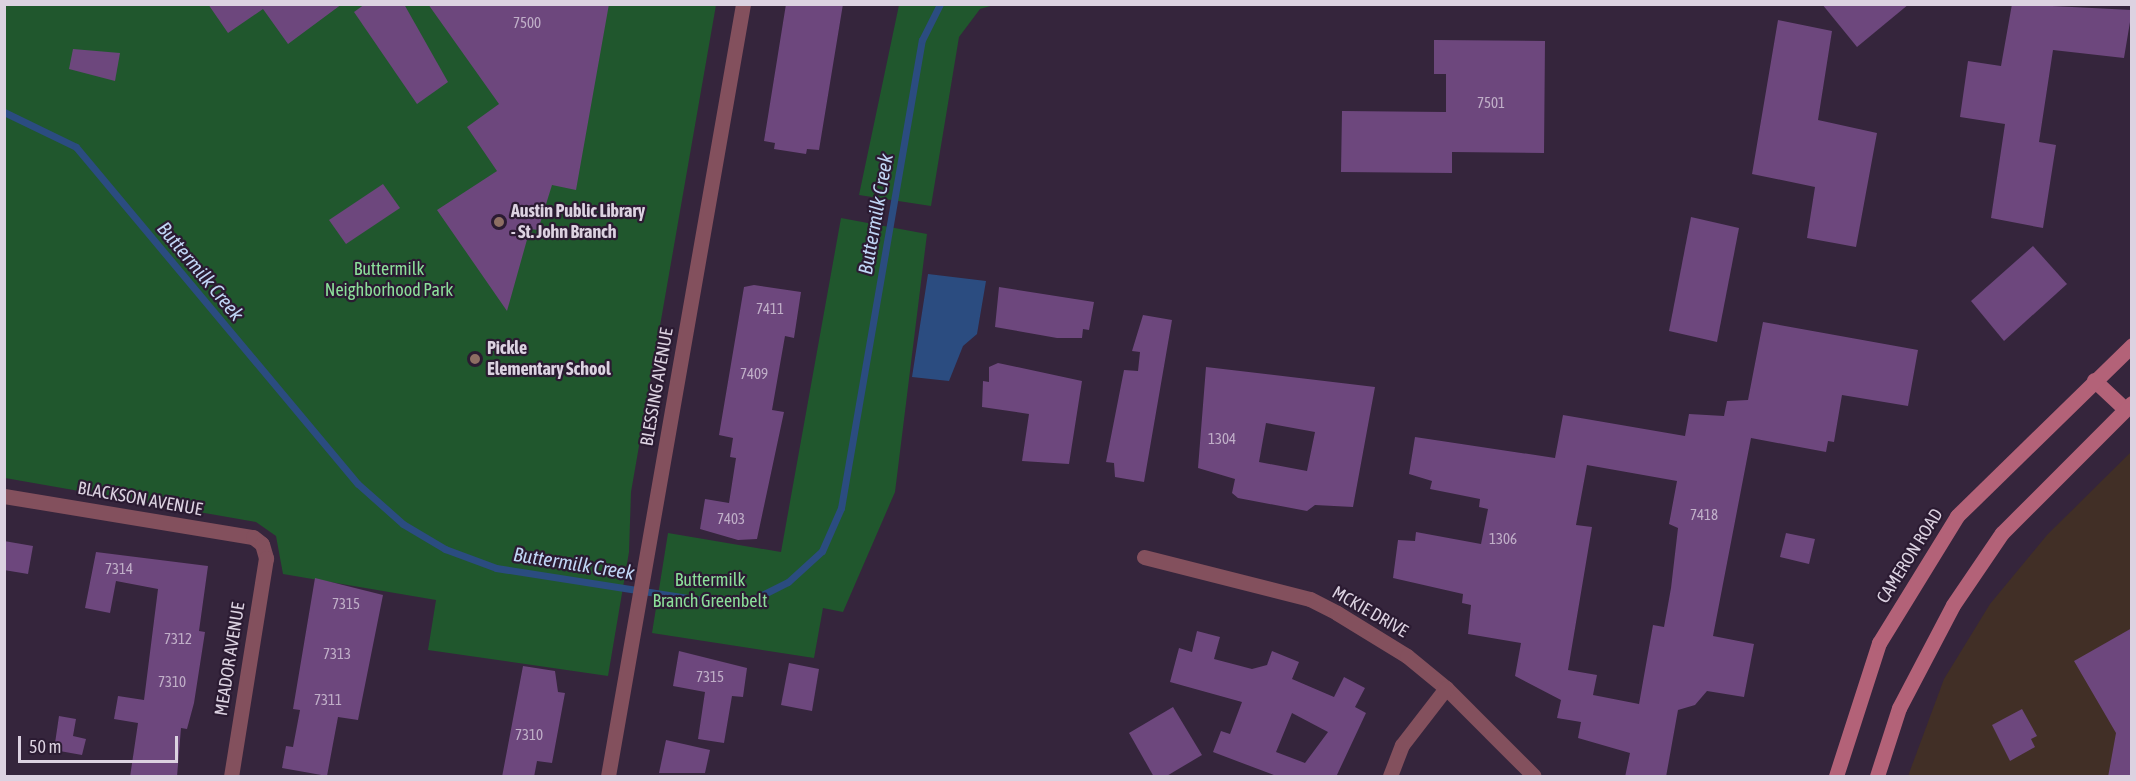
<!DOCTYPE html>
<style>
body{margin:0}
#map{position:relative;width:2136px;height:781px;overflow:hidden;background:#35253c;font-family:"Asap Condensed",sans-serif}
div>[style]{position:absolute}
.commercial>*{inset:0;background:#412f26}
.green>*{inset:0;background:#20572d}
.water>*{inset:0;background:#2b4c80}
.stream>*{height:7px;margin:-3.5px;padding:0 3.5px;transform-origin:3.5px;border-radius:3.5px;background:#2b4c80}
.building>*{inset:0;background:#6d477d}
.minor>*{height:15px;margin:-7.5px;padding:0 7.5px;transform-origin:7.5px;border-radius:7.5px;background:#83505d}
.secondary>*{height:15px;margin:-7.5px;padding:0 7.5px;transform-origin:7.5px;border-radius:7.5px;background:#b36278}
.dots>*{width:16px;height:16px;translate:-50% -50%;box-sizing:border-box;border:3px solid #2b1b32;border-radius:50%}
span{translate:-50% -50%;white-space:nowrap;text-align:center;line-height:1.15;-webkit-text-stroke:4.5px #2b1b32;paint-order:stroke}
.number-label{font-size:15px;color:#c0afc8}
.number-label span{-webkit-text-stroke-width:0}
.poi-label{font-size:18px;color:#dcd2e1;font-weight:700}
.left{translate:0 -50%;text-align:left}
.park-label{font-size:18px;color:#8cdf9a}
.street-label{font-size:18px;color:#dcd2e1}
.water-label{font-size:20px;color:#c0d5f5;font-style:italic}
.frame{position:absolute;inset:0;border:6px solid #dcd2e1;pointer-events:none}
.scale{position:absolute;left:18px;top:736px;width:160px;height:27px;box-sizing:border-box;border:3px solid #dcd2e1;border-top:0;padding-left:8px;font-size:18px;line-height:21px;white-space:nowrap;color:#dcd2e1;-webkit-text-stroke:4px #2b1b32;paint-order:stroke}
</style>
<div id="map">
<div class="commercial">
<i style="clip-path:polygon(2131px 452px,2131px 776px,1908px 776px,1944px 679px,1990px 604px,2047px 535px)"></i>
</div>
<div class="green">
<i style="clip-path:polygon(4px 5px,716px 5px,631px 492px,629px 552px,608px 676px,428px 650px,436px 600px,283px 574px,276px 536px,256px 522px,5px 478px)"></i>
<i style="clip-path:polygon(899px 5px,994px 5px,980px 9px,959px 37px,931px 206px,859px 195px)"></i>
<i style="clip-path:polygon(841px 218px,927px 234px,895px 492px,843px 612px,823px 608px,814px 658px,652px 633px,668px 533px,781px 552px)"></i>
</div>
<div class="water">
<i style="clip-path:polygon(928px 274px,986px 281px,977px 334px,963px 346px,949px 381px,912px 377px)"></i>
</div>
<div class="stream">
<i style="left:4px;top:112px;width:80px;rotate:25.9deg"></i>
<i style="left:76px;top:147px;width:439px;rotate:50.1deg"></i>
<i style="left:358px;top:484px;width:60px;rotate:41.6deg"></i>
<i style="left:403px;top:524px;width:49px;rotate:30.8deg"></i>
<i style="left:445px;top:549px;width:54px;rotate:20.4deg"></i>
<i style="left:496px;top:568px;width:220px;rotate:8.9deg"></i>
<i style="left:713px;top:602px;width:37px;rotate:-2deg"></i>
<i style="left:750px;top:601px;width:42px;rotate:-26.6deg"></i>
<i style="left:788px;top:582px;width:46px;rotate:-42.4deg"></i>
<i style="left:822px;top:551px;width:47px;rotate:-66.2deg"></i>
<i style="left:841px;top:508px;width:475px;rotate:-80.2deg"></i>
<i style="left:922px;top:40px;width:40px;rotate:-63.4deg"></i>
</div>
<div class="building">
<i style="clip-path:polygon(208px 4px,342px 4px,288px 44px,263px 9px,228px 33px)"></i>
<i style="clip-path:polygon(365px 4px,404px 4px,448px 82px,417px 104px,354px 12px)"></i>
<i style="clip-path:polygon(428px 4px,609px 4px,576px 190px,552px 185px,538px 230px,530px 229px,507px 311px,437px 210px,497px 171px,467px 127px,499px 104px)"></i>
<i style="clip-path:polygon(786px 4px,843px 4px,819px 150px,807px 149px,806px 154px,774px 149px,775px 143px,764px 141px)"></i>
<i style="clip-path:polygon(1822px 4px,1909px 4px,1857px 47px)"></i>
<i style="clip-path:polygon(2012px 4px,2132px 10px,2124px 58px,2053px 50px,2039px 142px,2056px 145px,2043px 228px,1991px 218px,2005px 124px,1960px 117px,1968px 61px,2001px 66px)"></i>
<i style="clip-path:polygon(1778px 20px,1832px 31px,1818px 120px,1877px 133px,1856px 247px,1807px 238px,1815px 187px,1752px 174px)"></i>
<i style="clip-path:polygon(1434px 40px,1545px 41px,1544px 153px,1452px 152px,1452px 173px,1341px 172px,1342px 111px,1446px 112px,1446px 74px,1434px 74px)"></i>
<i style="clip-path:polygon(73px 49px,120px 53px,115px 81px,69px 69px)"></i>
<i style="clip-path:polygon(383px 184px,400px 208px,346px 244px,329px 220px)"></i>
<i style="clip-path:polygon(1691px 217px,1739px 228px,1717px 342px,1669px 331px)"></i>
<i style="clip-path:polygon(2033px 246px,2067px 284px,2004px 341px,1971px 301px)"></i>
<i style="clip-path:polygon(754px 285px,801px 292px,794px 338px,785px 336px,772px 410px,784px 412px,757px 539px,738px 540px,700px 529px,705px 499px,729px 503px,736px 458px,730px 457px,733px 438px,719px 435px,744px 287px)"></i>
<i style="clip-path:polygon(999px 287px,1094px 302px,1089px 330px,1083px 329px,1082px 338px,1057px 338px,995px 327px)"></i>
<i style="clip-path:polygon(1143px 315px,1172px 320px,1144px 482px,1115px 477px,1114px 463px,1106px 462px,1124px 370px,1138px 371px,1140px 352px,1132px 351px)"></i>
<i style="clip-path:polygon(evenodd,1763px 322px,1918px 350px,1908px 406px,1842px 395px,1834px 442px,1828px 441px,1826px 452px,1751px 438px,1713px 636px,1754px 644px,1744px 697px,1707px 691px,1695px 705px,1678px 710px,1666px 777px,1625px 777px,1630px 753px,1578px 738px,1581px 722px,1557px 718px,1561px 700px,1515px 676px,1521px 643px,1468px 634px,1471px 605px,1462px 603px,1463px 594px,1393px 578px,1398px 540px,1415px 541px,1416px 532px,1481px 544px,1488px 509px,1479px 507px,1480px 499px,1430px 489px,1432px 481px,1409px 474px,1415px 437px,1555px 458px,1563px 415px,1685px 436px,1689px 414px,1724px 416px,1727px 401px,1748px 400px,1763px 322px,1587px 465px,1677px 481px,1669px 524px,1678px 528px,1671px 588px,1664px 627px,1653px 625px,1639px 704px,1593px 695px,1597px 675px,1568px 670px,1592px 527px,1576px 525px,1587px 465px)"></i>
<i style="clip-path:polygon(998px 363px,1082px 381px,1069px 464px,1022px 461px,1029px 414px,982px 407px,983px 381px,989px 382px,989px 367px)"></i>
<i style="clip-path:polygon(evenodd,1206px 367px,1375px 387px,1353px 507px,1315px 505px,1307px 511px,1238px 498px,1232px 493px,1235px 479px,1198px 468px,1206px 367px,1266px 423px,1315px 432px,1307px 471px,1259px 462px,1266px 423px)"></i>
<i style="clip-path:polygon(1786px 533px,1815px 539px,1809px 564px,1780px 557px)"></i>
<i style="clip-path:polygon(4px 541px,33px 546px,28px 574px,4px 570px)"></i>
<i style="clip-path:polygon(96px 552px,208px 566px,199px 631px,205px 632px,194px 703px,187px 729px,181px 728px,177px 777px,130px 777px,138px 723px,114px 719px,118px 696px,144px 700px,158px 589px,116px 581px,110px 613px,85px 608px)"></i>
<i style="clip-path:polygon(315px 578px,383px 595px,358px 720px,338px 717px,327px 776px,282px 768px,286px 746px,293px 747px,300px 710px,293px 709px)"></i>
<i style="clip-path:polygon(2132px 628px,2132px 777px,2108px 777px,2116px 733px,2074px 661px)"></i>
<i style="clip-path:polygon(evenodd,1197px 631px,1220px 637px,1214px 659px,1252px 669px,1267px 665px,1272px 651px,1299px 662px,1292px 679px,1334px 697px,1344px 677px,1365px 688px,1355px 707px,1366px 713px,1336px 777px,1279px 777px,1213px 752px,1221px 731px,1230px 734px,1242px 702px,1170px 682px,1179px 648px,1192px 652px,1197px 631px,1292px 713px,1328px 732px,1305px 763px,1276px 752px,1292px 713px)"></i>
<i style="clip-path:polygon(679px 651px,747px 668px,743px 697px,732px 696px,724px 743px,698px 739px,705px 692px,673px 686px)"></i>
<i style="clip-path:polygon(789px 663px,819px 669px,812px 711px,781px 705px)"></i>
<i style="clip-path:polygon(523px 666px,555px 671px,558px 692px,565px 693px,552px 763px,537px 761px,534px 777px,502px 777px)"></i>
<i style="clip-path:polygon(1173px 707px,1202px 755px,1165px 777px,1154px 777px,1129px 733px)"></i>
<i style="clip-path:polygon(2022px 709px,2037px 736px,2031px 739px,2035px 747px,2010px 761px,1992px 725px)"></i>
<i style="clip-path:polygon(59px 716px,76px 719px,73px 736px,86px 739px,82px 755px,54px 750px)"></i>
<i style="clip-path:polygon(666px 740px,710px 750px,705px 773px,659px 773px)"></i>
</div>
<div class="minor">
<i style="left:4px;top:496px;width:252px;rotate:9.4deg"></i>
<i style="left:253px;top:537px;width:11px;rotate:38deg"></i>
<i style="left:262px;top:544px;width:15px;rotate:74deg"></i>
<i style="left:266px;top:558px;width:221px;rotate:99.1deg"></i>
<i style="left:1144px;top:557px;width:171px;rotate:14.2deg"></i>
<i style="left:1310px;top:599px;width:30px;rotate:27deg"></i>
<i style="left:1337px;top:613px;width:82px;rotate:31.6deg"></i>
<i style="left:1407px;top:656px;width:50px;rotate:39.4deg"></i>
<i style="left:1446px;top:688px;width:124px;rotate:45deg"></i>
<i style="left:608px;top:776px;width:784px;rotate:-80.08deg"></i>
<i style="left:1390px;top:776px;width:33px;rotate:-69deg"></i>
<i style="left:1402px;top:745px;width:72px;rotate:-52.3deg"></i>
</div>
<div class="secondary">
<i style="left:2094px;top:380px;width:42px;rotate:43.1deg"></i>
<i style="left:1836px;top:776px;width:140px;rotate:-72.1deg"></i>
<i style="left:1879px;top:643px;width:149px;rotate:-58.4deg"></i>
<i style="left:1957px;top:516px;width:245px;rotate:-44.3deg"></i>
<i style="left:1877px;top:776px;width:71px;rotate:-72.1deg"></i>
<i style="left:1899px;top:708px;width:116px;rotate:-62.3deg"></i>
<i style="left:1953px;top:605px;width:87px;rotate:-55.8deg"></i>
<i style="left:2002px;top:533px;width:184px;rotate:-45deg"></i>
</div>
<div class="dots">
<i style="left:499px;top:222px;background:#8d6e63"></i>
<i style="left:475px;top:359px;background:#8d6e63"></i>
</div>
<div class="number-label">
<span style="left:527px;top:23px">7500</span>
<span style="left:1491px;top:103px">7501</span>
<span style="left:770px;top:309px">7411</span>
<span style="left:754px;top:374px">7409</span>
<span style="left:1222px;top:439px">1304</span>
<span style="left:1704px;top:515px">7418</span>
<span style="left:731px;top:519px">7403</span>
<span style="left:1503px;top:539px">1306</span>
<span style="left:119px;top:569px">7314</span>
<span style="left:346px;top:604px">7315</span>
<span style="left:178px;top:639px">7312</span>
<span style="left:337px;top:654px">7313</span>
<span style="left:710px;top:677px">7315</span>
<span style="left:172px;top:682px">7310</span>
<span style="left:328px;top:700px">7311</span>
<span style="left:529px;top:735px">7310</span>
</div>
<div class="poi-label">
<span class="left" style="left:511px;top:222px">Austin Public Library<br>- St. John Branch</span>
<span class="left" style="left:487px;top:359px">Pickle<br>Elementary School</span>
</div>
<div class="park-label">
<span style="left:389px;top:280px">Buttermilk<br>Neighborhood Park</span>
<span style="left:710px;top:591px">Buttermilk<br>Branch Greenbelt</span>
</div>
<div class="street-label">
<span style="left:657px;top:387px;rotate:-80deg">BLESSING AVENUE</span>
<span style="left:140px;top:499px;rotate:10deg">BLACKSON AVENUE</span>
<span style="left:1910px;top:556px;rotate:-58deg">CAMERON ROAD</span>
<span style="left:1370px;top:612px;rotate:30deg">MCKIE DRIVE</span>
<span style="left:230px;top:659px;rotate:-81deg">MEADOR AVENUE</span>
</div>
<div class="water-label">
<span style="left:875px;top:214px;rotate:-80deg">Buttermilk Creek</span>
<span style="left:201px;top:271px;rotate:50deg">Buttermilk Creek</span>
<span style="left:574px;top:563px;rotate:9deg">Buttermilk Creek</span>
</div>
<div class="frame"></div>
<div class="scale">50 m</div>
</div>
